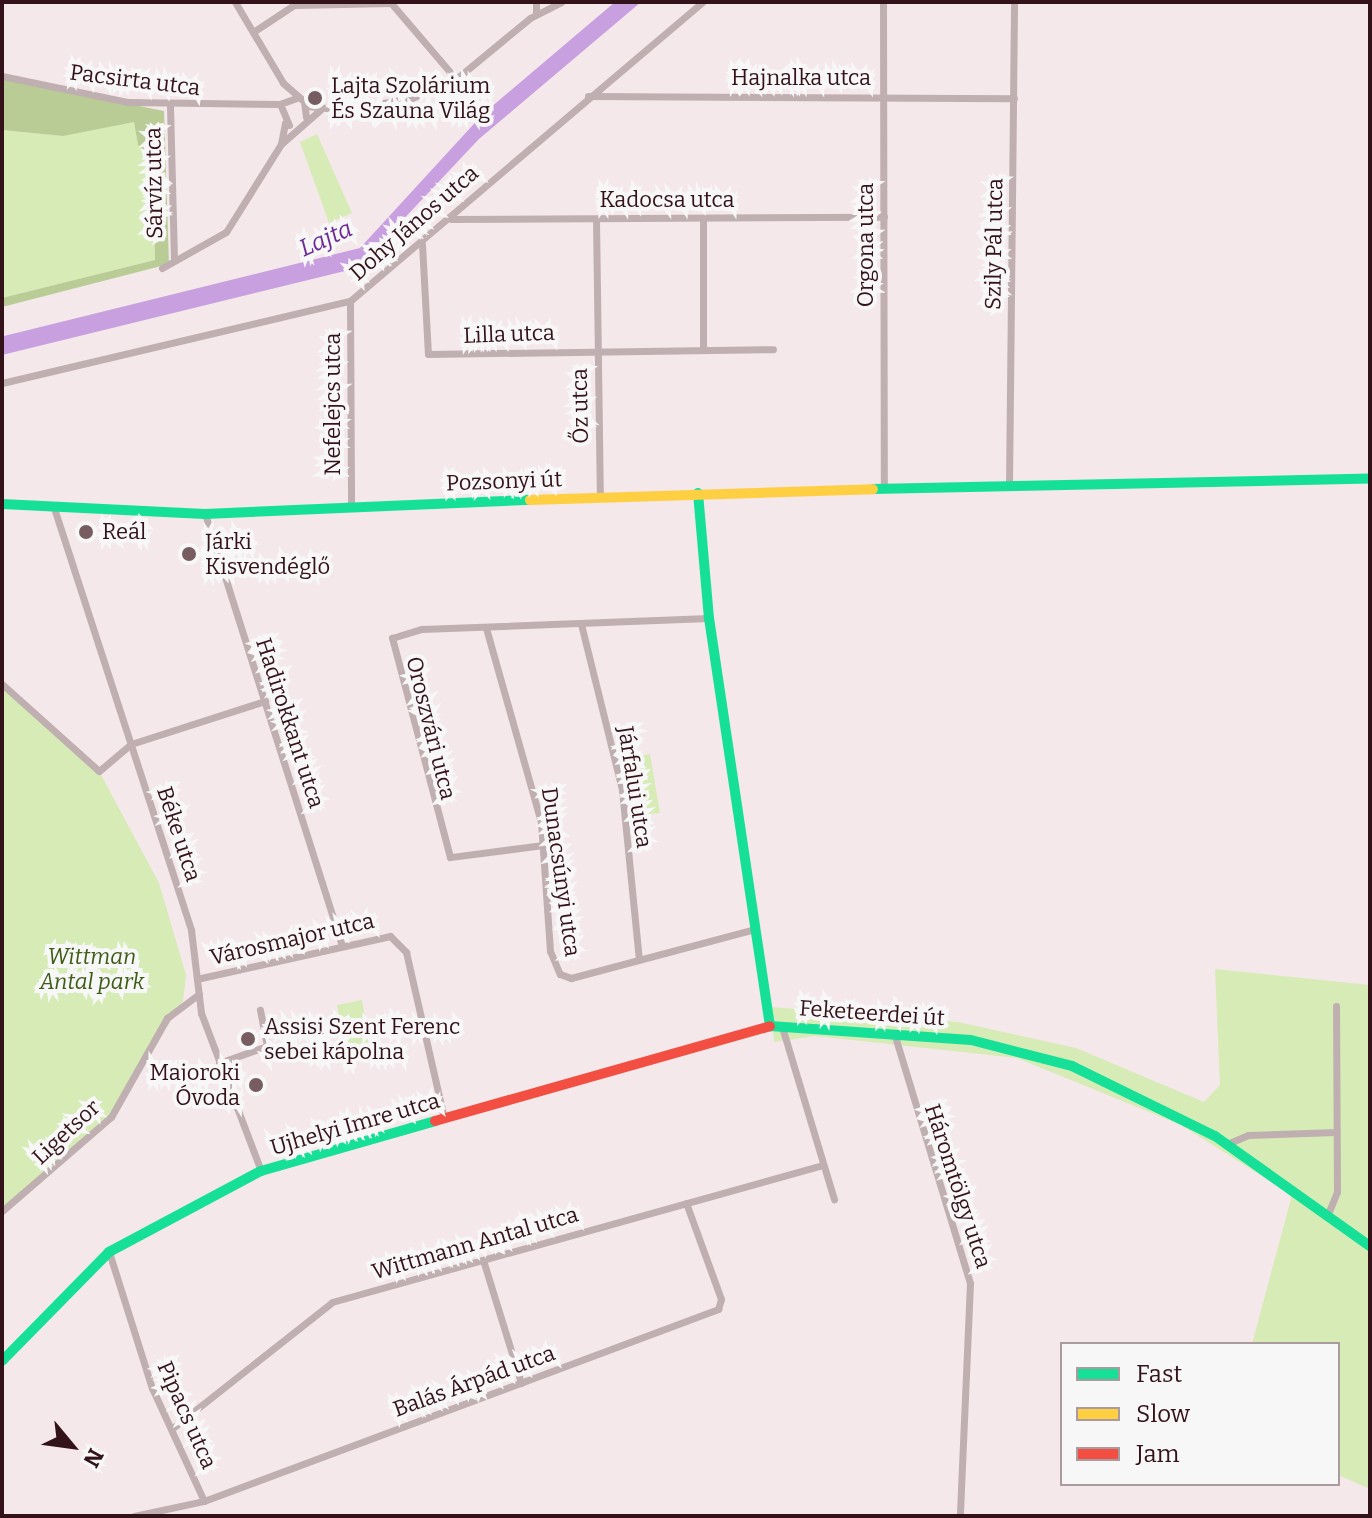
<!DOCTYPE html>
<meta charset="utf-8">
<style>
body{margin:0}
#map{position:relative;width:1372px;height:1518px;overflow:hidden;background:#f4e8ea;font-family:Bitter,serif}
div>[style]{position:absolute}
.green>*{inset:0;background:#d6ebb6}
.forest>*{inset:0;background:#b9cc96}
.water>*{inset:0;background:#c8a0e0}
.street>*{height:7px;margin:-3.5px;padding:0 3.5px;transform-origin:3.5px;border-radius:3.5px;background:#c0afb1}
.fast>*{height:10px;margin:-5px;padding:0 5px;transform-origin:5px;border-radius:5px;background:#16e098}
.slow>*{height:10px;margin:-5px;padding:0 5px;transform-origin:5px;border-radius:5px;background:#ffcf43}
.jam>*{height:10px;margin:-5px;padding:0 5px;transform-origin:5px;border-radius:5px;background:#f24e42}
.dots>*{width:22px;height:22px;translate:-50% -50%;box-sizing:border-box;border:4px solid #f7f7f7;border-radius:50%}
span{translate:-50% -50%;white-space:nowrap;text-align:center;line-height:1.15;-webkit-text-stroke:8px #f7f7f7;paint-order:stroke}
.street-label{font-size:22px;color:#331219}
.poi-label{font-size:22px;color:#331219}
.left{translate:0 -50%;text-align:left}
.right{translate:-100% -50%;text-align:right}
.park-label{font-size:22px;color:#3f5c17;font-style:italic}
.water-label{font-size:24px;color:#6d2b95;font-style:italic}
.frame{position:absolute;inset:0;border:4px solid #331219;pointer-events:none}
.legend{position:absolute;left:1060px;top:1342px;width:280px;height:144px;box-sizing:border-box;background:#f7f7f7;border:2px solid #a99b9e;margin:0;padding:10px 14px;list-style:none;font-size:24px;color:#331219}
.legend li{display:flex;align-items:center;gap:16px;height:40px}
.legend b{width:40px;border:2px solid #a99b9e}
.north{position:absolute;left:32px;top:1406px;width:80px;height:80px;-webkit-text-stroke:6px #f7f7f7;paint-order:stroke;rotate:119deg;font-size:22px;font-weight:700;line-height:32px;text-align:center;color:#331219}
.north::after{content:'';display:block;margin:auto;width:28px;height:36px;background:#331219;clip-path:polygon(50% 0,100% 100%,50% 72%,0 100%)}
</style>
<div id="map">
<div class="green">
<i style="clip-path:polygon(118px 119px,134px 122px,138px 145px,152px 155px,163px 185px,154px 211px,155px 260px,2px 298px,2px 130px,63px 136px)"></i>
<i style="clip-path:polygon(317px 134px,352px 213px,329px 223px,300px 142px)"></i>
<i style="clip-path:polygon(2px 683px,99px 771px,159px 883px,186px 975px,183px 1001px,111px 1117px,2px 1208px)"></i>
<i style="clip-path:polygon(650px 754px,660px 813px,632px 816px,621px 759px)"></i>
<i style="clip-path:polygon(1215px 969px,1370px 985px,1370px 1489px,1338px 1475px,1338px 1344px,1252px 1344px,1292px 1195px,1181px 1125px,1017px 1058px,815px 1036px,774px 1042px,771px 1007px,958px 1022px,1076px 1048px,1204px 1102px,1220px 1085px)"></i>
<i style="clip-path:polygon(362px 1000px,369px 1042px,344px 1046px,337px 1005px)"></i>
</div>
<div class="forest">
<i style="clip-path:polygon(2px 78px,164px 111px,169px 264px,2px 307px,2px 298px,155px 260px,154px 211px,163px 185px,152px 155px,138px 145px,134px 122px,63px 136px,2px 130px)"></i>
</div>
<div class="water">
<i style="clip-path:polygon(615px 2px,641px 2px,479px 139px,366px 259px,345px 271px,2px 355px,4px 336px,360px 248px,483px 114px)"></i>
</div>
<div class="street">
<i style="left:235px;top:2px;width:94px;rotate:59.3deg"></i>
<i style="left:283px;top:83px;width:28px;rotate:41deg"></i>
<i style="left:304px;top:101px;width:16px;rotate:83deg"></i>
<i style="left:883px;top:2px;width:487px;rotate:89.9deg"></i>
<i style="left:536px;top:14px;width:12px;rotate:-90deg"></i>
<i style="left:253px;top:32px;width:49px;rotate:-33.4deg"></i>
<i style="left:294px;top:5px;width:97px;rotate:-1.2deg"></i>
<i style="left:391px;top:3px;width:100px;rotate:49.5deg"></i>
<i style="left:2px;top:76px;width:129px;rotate:11.7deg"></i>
<i style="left:128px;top:102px;width:152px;rotate:0.8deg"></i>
<i style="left:588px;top:96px;width:426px;rotate:0.3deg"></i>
<i style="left:170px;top:106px;width:153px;rotate:88.5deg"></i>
<i style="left:307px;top:106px;width:36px;rotate:6deg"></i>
<i style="left:343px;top:110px;width:70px;rotate:-9.9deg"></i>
<i style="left:412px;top:98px;width:48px;rotate:-23.4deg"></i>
<i style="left:456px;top:79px;width:96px;rotate:-39.5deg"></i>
<i style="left:530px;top:18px;width:35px;rotate:-27deg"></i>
<i style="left:285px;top:123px;width:21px;rotate:101deg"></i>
<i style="left:281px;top:144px;width:52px;rotate:-41.1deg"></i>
<i style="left:289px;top:125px;width:23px;rotate:-113deg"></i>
<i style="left:280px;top:104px;width:20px;rotate:-20deg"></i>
<i style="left:451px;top:219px;width:433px;rotate:-0.3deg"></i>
<i style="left:596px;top:219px;width:278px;rotate:89.2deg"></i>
<i style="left:422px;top:244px;width:110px;rotate:86.9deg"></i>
<i style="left:428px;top:354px;width:345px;rotate:-0.8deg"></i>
<i style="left:162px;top:268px;width:73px;rotate:-29.4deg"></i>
<i style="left:226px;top:232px;width:104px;rotate:-58deg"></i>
<i style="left:350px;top:301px;width:207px;rotate:89.7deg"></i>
<i style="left:703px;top:348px;width:130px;rotate:-90deg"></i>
<i style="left:2px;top:383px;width:358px;rotate:-13.3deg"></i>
<i style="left:350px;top:301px;width:462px;rotate:-40.3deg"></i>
<i style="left:1009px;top:486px;width:484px;rotate:-89.4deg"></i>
<i style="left:54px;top:508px;width:444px;rotate:72deg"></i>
<i style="left:191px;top:930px;width:84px;rotate:83.1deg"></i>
<i style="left:201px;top:1013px;width:169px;rotate:69.2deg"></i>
<i style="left:205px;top:514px;width:450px;rotate:72.4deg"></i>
<i style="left:581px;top:624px;width:171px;rotate:76.1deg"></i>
<i style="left:622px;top:790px;width:170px;rotate:84.3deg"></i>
<i style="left:486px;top:628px;width:202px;rotate:74.2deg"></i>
<i style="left:541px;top:822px;width:129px;rotate:86deg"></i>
<i style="left:550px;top:951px;width:25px;rotate:67deg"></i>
<i style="left:560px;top:974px;width:12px;rotate:20deg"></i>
<i style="left:571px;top:978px;width:187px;rotate:-14.9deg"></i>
<i style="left:2px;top:684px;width:130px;rotate:41.9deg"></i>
<i style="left:99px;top:771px;width:42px;rotate:-40.2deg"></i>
<i style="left:131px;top:744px;width:141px;rotate:-17.8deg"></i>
<i style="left:543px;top:845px;width:94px;rotate:172.6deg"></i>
<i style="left:450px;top:857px;width:227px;rotate:-104.8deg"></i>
<i style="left:392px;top:638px;width:31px;rotate:-17deg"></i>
<i style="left:422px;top:629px;width:287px;rotate:-2.2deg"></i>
<i style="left:201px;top:978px;width:194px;rotate:-12.5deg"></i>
<i style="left:390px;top:936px;width:23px;rotate:45deg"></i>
<i style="left:406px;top:952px;width:170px;rotate:77.1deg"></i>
<i style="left:782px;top:1027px;width:180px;rotate:73.2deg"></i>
<i style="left:894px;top:1033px;width:261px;rotate:73.1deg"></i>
<i style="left:970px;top:1283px;width:233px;rotate:92.5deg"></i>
<i style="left:219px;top:1063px;width:51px;rotate:-19.5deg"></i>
<i style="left:267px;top:1046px;width:37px;rotate:-101deg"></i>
<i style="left:1227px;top:1144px;width:23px;rotate:-23deg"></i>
<i style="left:1248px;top:1135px;width:88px;rotate:-2deg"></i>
<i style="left:2px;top:1211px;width:144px;rotate:-40.8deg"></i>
<i style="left:111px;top:1117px;width:114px;rotate:-60.5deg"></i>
<i style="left:167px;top:1018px;width:40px;rotate:-37deg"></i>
<i style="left:1328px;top:1214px;width:24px;rotate:-68deg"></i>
<i style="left:1337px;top:1192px;width:186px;rotate:-90.3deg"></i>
<i style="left:109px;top:1252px;width:143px;rotate:72.5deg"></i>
<i style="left:152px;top:1388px;width:124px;rotate:65.3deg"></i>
<i style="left:483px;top:1260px;width:129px;rotate:72.8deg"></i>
<i style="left:174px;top:1427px;width:201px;rotate:-38.3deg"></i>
<i style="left:332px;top:1302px;width:510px;rotate:-15.59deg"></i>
<i style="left:134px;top:1516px;width:72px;rotate:-12.1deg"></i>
<i style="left:204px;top:1501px;width:549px;rotate:-20.48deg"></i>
<i style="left:718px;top:1309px;width:10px;rotate:-73deg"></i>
<i style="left:721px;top:1299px;width:102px;rotate:-110deg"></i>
</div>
<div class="fast">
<i style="left:873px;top:489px;width:497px;rotate:-1.2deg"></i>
<i style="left:698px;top:493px;width:125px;rotate:85deg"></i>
<i style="left:709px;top:618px;width:413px;rotate:81.5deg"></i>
<i style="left:2px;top:504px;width:203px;rotate:2.8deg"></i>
<i style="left:205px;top:514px;width:325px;rotate:-2.5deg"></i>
<i style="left:770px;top:1026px;width:201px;rotate:4deg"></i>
<i style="left:971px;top:1040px;width:104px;rotate:14.4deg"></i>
<i style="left:1072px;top:1066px;width:159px;rotate:26.1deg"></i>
<i style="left:1215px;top:1136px;width:190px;rotate:35.4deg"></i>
<i style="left:2px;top:1361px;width:153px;rotate:-45.5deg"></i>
<i style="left:109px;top:1252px;width:172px;rotate:-28.1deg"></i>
<i style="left:261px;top:1171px;width:181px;rotate:-16deg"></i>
</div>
<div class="slow">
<i style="left:530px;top:500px;width:343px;rotate:-1.8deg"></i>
</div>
<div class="jam">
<i style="left:435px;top:1121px;width:348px;rotate:-15.8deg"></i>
</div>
<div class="dots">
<i style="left:315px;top:98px;background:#775d62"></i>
<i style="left:86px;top:532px;background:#775d62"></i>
<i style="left:189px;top:554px;background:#775d62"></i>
<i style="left:248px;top:1039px;background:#775d62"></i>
<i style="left:256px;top:1085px;background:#775d62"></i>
</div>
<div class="street-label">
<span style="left:801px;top:78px">Hajnalka utca</span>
<span style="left:135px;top:80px;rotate:7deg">Pacsirta utca</span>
<span style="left:154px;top:183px;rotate:-91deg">Sárvíz utca</span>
<span style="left:667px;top:200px">Kadocsa utca</span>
<span style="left:414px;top:223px;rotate:-41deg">Dohy János utca</span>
<span style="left:994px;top:244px;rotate:-89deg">Szily Pál utca</span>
<span style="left:866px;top:245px;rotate:-90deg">Orgona utca</span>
<span style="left:509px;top:334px;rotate:-2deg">Lilla utca</span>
<span style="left:333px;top:404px;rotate:-90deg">Nefelejcs utca</span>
<span style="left:580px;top:406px;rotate:-91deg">Őz utca</span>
<span style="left:504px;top:481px;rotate:-2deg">Pozsonyi út</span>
<span style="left:290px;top:723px;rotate:72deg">Hadirokkant utca</span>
<span style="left:431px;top:728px;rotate:76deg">Oroszvári utca</span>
<span style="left:635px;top:787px;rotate:81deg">Járfalui utca</span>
<span style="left:179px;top:834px;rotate:72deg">Béke utca</span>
<span style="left:561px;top:872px;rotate:82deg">Dunacsúnyi utca</span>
<span style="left:292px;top:939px;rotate:-13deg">Városmajor utca</span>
<span style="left:872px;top:1013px;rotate:4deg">Feketeerdei út</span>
<span style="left:355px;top:1124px;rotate:-16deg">Ujhelyi Imre utca</span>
<span style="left:66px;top:1132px;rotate:-43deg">Ligetsor</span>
<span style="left:958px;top:1186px;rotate:72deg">Háromtölgy utca</span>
<span style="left:475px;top:1243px;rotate:-16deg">Wittmann Antal utca</span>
<span style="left:474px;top:1381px;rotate:-20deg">Balás Árpád utca</span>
<span style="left:187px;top:1415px;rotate:66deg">Pipacs utca</span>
</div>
<div class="poi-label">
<span class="left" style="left:331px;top:98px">Lajta Szolárium<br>És Szauna Világ</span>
<span class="left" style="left:102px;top:532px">Reál</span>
<span class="left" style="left:205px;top:554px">Járki<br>Kisvendéglő</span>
<span class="left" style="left:264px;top:1039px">Assisi Szent Ferenc<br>sebei kápolna</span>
<span class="right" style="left:240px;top:1085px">Majoroki<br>Óvoda</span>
</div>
<div class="park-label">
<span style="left:92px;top:969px">Wittman<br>Antal park</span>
</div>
<div class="water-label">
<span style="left:326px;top:239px;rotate:-24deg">Lajta</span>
</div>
<div class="frame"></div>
<ul class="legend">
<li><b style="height:10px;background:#16e098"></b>Fast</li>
<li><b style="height:10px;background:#ffcf43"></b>Slow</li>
<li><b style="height:10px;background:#f24e42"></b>Jam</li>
</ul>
<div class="north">N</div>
</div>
